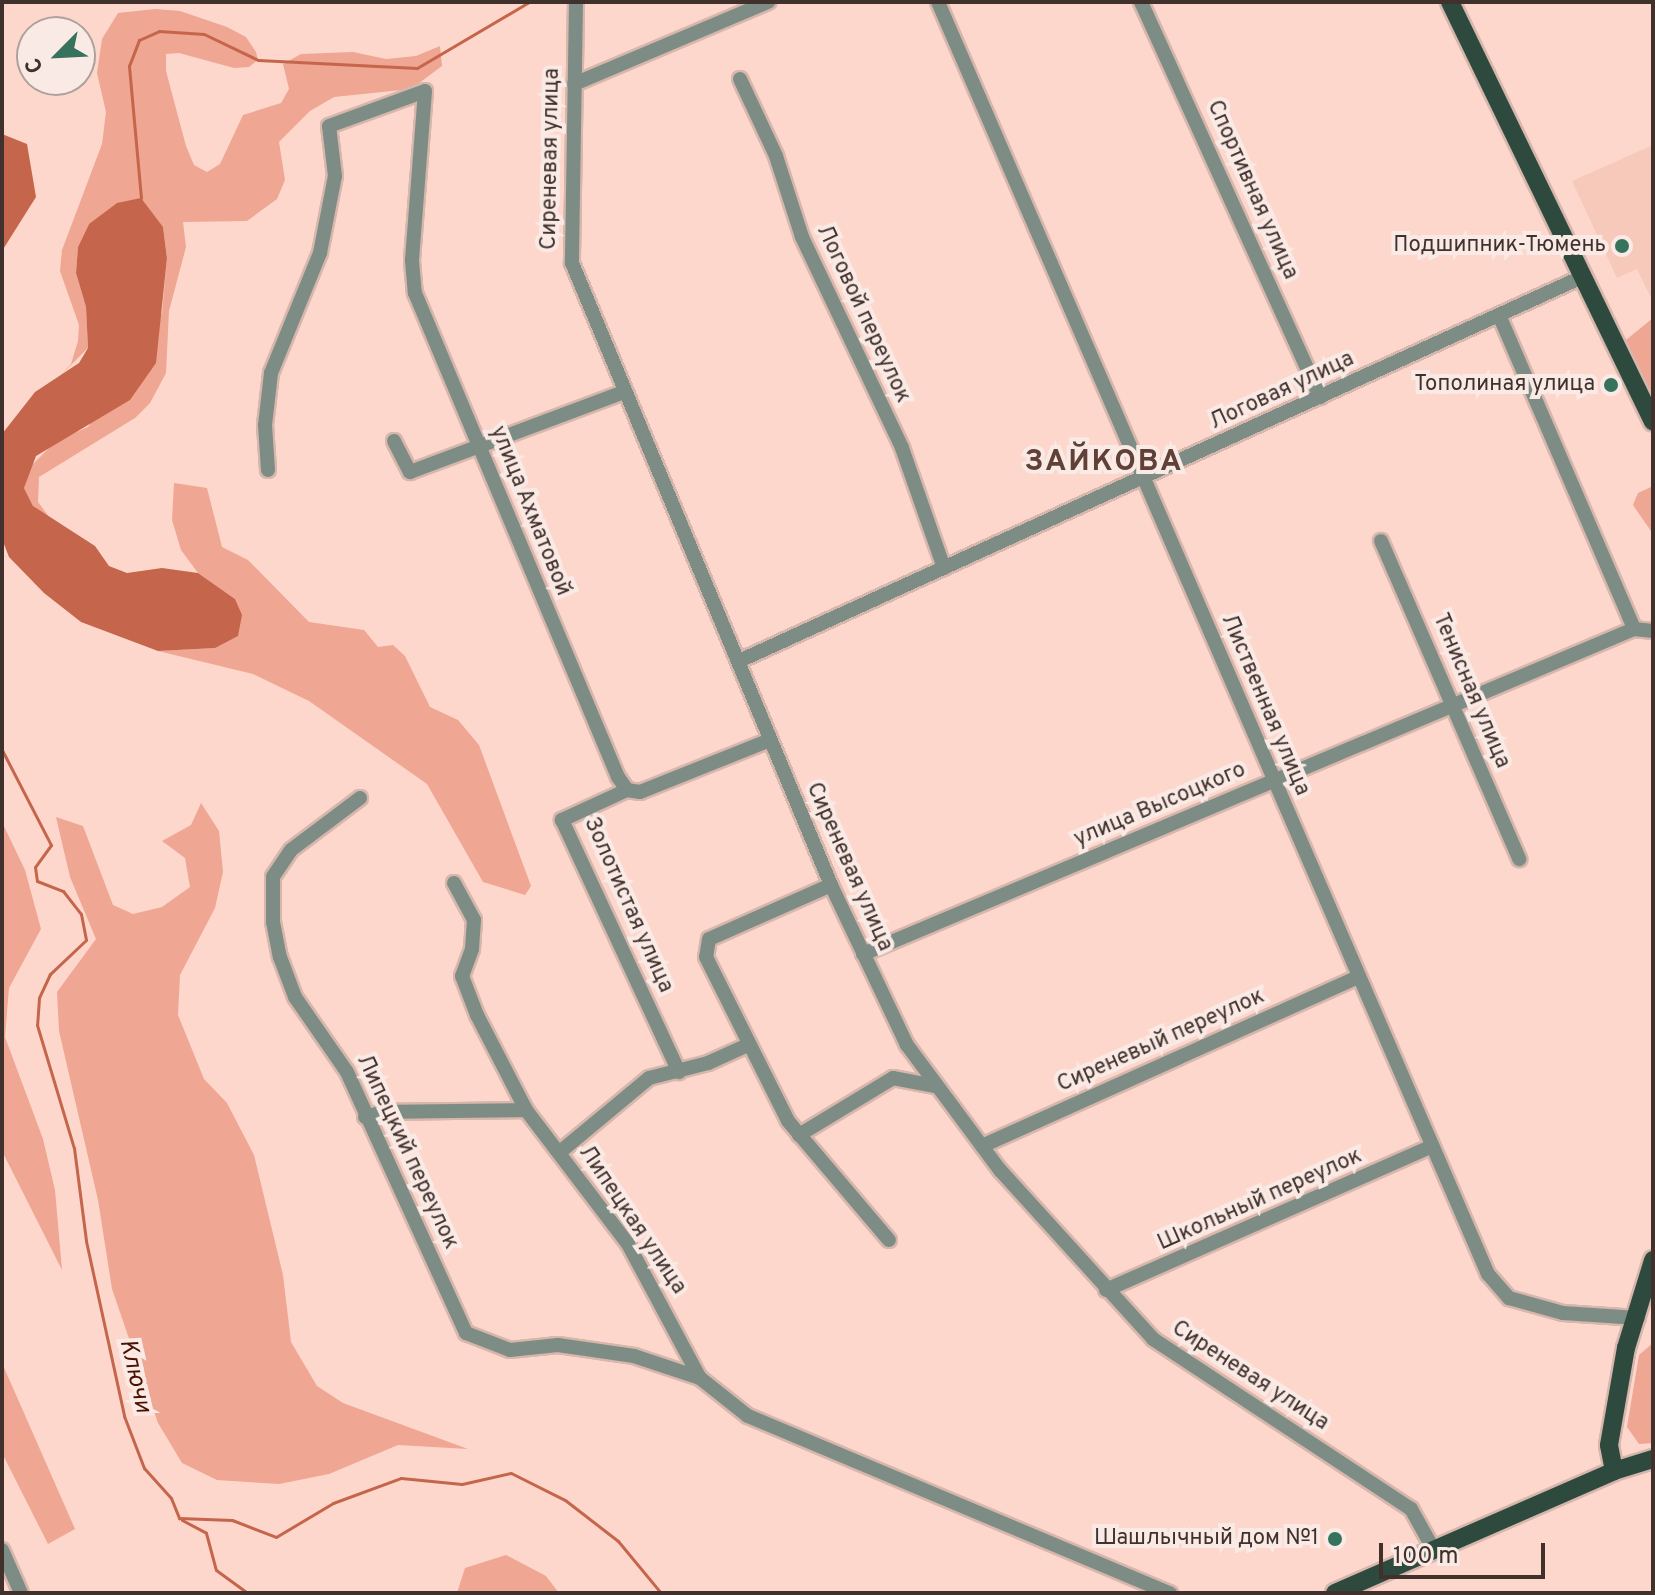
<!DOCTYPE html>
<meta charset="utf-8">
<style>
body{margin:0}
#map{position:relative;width:1655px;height:1595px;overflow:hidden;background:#fdd7cc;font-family:Overpass,sans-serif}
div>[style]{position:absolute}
.built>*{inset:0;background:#f6c9bb}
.green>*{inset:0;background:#efa692}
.water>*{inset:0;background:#c5664c}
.stream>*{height:3px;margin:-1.5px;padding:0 1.5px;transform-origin:1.5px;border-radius:1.5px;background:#c5664c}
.roads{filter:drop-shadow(2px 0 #d7b6ac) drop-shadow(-2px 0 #d7b6ac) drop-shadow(0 2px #d7b6ac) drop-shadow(0 -2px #d7b6ac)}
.minor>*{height:14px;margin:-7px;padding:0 7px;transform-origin:7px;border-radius:7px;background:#7d8d86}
.major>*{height:18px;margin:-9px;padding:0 9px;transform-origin:9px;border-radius:9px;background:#2e493e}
.dots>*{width:22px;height:22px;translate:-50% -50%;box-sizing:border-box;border:4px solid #faeae5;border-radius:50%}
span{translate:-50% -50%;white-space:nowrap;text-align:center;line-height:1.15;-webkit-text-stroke:8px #faeae5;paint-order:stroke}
.street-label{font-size:22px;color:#40312d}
.poi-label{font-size:22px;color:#40312d}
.right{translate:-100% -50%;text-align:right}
.water-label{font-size:24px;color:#4d1000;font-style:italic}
.district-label{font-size:30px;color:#604138;font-weight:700;letter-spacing:2px}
.frame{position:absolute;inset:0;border:4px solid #40312d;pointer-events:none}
.north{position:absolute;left:16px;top:16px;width:80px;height:80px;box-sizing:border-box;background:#faeae5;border:2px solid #b0a09b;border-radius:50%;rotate:246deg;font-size:22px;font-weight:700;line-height:32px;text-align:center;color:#40312d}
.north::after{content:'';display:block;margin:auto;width:28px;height:36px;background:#37725c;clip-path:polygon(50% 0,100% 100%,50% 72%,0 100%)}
.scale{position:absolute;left:1379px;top:1543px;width:166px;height:36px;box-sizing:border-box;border:4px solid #40312d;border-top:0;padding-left:10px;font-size:24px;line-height:28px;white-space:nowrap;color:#40312d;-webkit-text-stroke:6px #faeae5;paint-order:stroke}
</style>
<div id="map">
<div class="built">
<i style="clip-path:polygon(1653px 145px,1653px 302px,1637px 269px,1617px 278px,1572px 181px)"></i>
</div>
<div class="green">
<i style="clip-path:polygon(155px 9px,180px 11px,227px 27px,246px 37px,256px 52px,258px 60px,249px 67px,234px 68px,179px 53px,166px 54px,166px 71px,186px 146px,194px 165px,207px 172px,220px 164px,243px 115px,281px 103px,289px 89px,283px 64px,301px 54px,353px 52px,386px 59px,416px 56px,440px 46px,442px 66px,411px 89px,334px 97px,310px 111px,279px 142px,285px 180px,277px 199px,247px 221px,183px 222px,186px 247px,169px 311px,166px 373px,150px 403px,135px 418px,39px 477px,38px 502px,55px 525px,33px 506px,24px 488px,27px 470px,56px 441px,88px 427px,162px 313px,167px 257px,163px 227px,89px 224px,78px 247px,76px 273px,86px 307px,88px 348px,59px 377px,71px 364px,78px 341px,79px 325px,60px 271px,62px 250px,102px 144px,106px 112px,97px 73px,102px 39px,118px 13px)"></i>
<i style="clip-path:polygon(1653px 318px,1653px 410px,1621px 344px)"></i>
<i style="clip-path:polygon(174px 483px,207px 488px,222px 547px,248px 560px,309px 622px,364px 630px,378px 647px,393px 645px,405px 656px,430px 707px,458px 720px,479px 745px,531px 886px,525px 895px,483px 882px,427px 784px,309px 701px,253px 674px,158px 651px,215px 648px,235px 599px,198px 573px,181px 550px,172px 520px)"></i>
<i style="clip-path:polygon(1651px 487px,1653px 489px,1653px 534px,1633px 505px,1638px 493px)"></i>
<i style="clip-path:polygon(201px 803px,219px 831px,223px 872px,215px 908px,180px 975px,178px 1015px,204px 1079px,227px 1103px,254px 1155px,283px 1275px,291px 1342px,317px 1386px,343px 1403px,468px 1449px,398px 1445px,329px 1474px,279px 1484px,217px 1480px,182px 1463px,158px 1423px,112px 1289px,98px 1200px,59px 1031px,57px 992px,96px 939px,70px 877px,56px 817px,83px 826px,113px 905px,133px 914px,162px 907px,190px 887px,185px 858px,162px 841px,191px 825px)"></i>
<i style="clip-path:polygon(2px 822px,25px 870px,41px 929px,9px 988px,5px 1037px,43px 1139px,55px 1190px,62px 1270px,2px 1151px)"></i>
<i style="clip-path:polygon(1653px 1343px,1653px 1443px,1639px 1444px,1627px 1427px,1639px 1355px)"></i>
<i style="clip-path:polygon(2px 1363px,75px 1529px,48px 1544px,2px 1453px)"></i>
<i style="clip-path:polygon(506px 1555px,546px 1576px,559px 1593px,457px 1593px,465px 1568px)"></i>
</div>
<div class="water">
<i style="clip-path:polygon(2px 134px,27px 144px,36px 197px,2px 251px)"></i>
<i style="clip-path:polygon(141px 198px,163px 227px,167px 258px,156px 363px,130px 400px,36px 456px,24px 488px,33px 506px,95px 546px,109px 566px,127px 573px,162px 568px,198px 573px,235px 599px,242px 615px,238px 636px,215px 648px,158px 651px,81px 622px,44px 593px,9px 557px,2px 539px,2px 434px,35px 392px,79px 363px,88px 348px,86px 307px,76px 273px,78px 247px,89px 224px,117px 203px)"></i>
</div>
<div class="stream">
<i style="left:141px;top:198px;width:133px;rotate:-95.2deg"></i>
<i style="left:129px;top:66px;width:28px;rotate:-69deg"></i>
<i style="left:139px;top:40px;width:22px;rotate:-24deg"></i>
<i style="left:159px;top:31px;width:45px;rotate:3.8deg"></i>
<i style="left:204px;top:34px;width:60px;rotate:25.7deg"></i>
<i style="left:258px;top:60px;width:159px;rotate:2.9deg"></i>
<i style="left:417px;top:68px;width:130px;rotate:-30.5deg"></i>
<i style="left:2px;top:750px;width:107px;rotate:62.7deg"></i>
<i style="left:51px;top:845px;width:27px;rotate:126deg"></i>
<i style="left:35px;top:867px;width:14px;rotate:82deg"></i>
<i style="left:37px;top:881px;width:28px;rotate:21deg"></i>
<i style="left:63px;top:891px;width:29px;rotate:52deg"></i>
<i style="left:81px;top:914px;width:26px;rotate:79deg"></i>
<i style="left:86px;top:940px;width:50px;rotate:136.6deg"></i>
<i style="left:50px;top:974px;width:26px;rotate:115deg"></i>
<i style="left:39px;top:998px;width:27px;rotate:94deg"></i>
<i style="left:37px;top:1025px;width:128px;rotate:73.3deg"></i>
<i style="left:74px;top:1148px;width:94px;rotate:82.6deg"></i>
<i style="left:86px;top:1241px;width:179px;rotate:77.7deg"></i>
<i style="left:124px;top:1416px;width:56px;rotate:69deg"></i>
<i style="left:144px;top:1468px;width:40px;rotate:48deg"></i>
<i style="left:171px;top:1498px;width:22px;rotate:68deg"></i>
<i style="left:179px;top:1518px;width:53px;rotate:2.2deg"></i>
<i style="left:232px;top:1520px;width:47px;rotate:21.1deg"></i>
<i style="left:276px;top:1537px;width:66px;rotate:-30.8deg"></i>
<i style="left:333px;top:1503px;width:72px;rotate:-20.2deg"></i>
<i style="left:401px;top:1478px;width:61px;rotate:5.6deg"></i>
<i style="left:462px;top:1484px;width:50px;rotate:-12.7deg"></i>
<i style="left:511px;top:1473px;width:60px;rotate:26.6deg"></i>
<i style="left:565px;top:1500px;width:67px;rotate:37.7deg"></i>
<i style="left:618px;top:1541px;width:67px;rotate:50.4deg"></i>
<i style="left:182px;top:1520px;width:27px;rotate:28deg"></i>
<i style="left:206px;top:1533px;width:38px;rotate:75deg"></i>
<i style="left:216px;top:1570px;width:39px;rotate:36deg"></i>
</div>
<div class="roads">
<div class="minor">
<i style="left:576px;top:2px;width:261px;rotate:90.9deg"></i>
<i style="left:572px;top:263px;width:674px;rotate:67.39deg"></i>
<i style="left:831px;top:885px;width:177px;rotate:64.6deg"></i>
<i style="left:907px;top:1045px;width:156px;rotate:53.4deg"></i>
<i style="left:1000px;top:1170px;width:228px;rotate:47.8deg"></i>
<i style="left:1153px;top:1339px;width:309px;rotate:33.4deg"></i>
<i style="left:1411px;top:1509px;width:47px;rotate:60.7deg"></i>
<i style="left:938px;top:2px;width:1386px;rotate:66.62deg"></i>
<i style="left:1488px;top:1274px;width:32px;rotate:49deg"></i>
<i style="left:1509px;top:1298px;width:56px;rotate:15.5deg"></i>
<i style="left:1563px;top:1313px;width:75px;rotate:3.8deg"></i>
<i style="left:1141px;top:2px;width:434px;rotate:65.6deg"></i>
<i style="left:740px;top:79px;width:85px;rotate:64.9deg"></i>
<i style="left:776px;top:156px;width:85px;rotate:72.2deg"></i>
<i style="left:802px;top:237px;width:233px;rotate:64.6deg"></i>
<i style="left:902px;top:448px;width:127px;rotate:70.7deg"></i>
<i style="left:574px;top:84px;width:211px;rotate:-22.9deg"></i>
<i style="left:1499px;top:315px;width:342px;rotate:66.7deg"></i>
<i style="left:394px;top:441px;width:35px;rotate:63deg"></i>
<i style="left:410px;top:472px;width:228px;rotate:-20.5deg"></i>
<i style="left:268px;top:470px;width:45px;rotate:-93.8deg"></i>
<i style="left:265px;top:425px;width:52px;rotate:-83.4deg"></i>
<i style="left:271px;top:373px;width:130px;rotate:-67.8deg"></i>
<i style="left:320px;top:253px;width:78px;rotate:-79deg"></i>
<i style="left:335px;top:176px;width:50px;rotate:-96.8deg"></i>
<i style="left:329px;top:126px;width:102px;rotate:-20deg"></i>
<i style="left:425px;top:91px;width:170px;rotate:94.4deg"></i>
<i style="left:412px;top:261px;width:32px;rotate:85deg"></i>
<i style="left:415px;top:293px;width:525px;rotate:67.25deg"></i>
<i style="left:618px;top:777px;width:16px;rotate:55deg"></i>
<i style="left:627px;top:790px;width:13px;rotate:9deg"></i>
<i style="left:640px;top:792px;width:140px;rotate:-21.8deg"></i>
<i style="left:1381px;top:541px;width:347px;rotate:66.5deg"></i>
<i style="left:739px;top:661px;width:924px;rotate:-24.49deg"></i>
<i style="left:627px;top:790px;width:72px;rotate:155.2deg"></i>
<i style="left:562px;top:820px;width:278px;rotate:65.1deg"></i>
<i style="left:360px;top:798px;width:86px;rotate:143deg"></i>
<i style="left:291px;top:850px;width:32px;rotate:124deg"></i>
<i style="left:273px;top:877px;width:45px;rotate:90deg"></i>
<i style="left:273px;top:922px;width:36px;rotate:79deg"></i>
<i style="left:280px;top:957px;width:43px;rotate:69.4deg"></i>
<i style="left:295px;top:997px;width:91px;rotate:55.3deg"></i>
<i style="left:347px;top:1072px;width:287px;rotate:65.5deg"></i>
<i style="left:466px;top:1333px;width:47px;rotate:21.1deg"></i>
<i style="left:510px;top:1350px;width:48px;rotate:-5.9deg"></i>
<i style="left:558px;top:1345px;width:77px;rotate:8.2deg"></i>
<i style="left:634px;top:1356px;width:70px;rotate:18.4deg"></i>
<i style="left:454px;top:883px;width:42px;rotate:61.6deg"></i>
<i style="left:474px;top:920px;width:29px;rotate:94deg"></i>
<i style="left:472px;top:949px;width:29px;rotate:110deg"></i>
<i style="left:462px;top:976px;width:42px;rotate:69deg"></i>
<i style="left:477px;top:1015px;width:107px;rotate:62.7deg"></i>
<i style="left:526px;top:1110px;width:168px;rotate:52.7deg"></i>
<i style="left:628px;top:1244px;width:152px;rotate:61.8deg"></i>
<i style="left:700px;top:1378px;width:61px;rotate:38.4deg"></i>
<i style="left:748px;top:1416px;width:458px;rotate:22.8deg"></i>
<i style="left:831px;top:885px;width:133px;rotate:156.1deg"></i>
<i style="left:709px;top:939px;width:18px;rotate:99deg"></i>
<i style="left:706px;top:957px;width:183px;rotate:63.4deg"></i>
<i style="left:788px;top:1121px;width:156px;rotate:49.7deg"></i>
<i style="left:863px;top:954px;width:837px;rotate:-22.86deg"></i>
<i style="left:1634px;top:629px;width:19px;rotate:6deg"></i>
<i style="left:365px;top:1117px;width:20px;rotate:-15deg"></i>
<i style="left:384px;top:1112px;width:142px;rotate:-0.8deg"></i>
<i style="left:799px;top:1135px;width:110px;rotate:-31.2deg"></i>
<i style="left:893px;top:1078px;width:43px;rotate:10.8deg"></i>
<i style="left:982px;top:1146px;width:412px;rotate:-24.2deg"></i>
<i style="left:560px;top:1152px;width:116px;rotate:-39.7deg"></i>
<i style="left:649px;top:1078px;width:61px;rotate:-14.3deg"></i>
<i style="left:708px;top:1063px;width:44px;rotate:-24.2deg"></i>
<i style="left:1106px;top:1290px;width:354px;rotate:-23.8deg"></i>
<i style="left:2px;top:1550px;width:47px;rotate:66.2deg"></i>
</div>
<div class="major">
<i style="left:1450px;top:2px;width:466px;rotate:64.2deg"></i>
<i style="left:1614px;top:1471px;width:26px;rotate:-101deg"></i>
<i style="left:1609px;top:1445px;width:98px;rotate:-80.1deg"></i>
<i style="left:1626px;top:1348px;width:92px;rotate:-72.9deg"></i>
<i style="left:1335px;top:1593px;width:305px;rotate:-23.6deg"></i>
<i style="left:1614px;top:1471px;width:41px;rotate:-17.1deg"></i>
</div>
</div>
<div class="dots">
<i style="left:1622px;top:246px;background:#37725c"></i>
<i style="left:1611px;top:385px;background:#37725c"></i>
<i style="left:1335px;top:1539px;background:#37725c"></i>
</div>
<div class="street-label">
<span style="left:551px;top:159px;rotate:-89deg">Сиреневая улица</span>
<span style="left:1252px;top:190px;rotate:66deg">Спортивная улица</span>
<span style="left:863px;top:314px;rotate:65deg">Логовой переулок</span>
<span style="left:1282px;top:391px;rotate:-25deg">Логовая улица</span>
<span style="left:530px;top:511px;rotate:68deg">улица Ахматовой</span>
<span style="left:1471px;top:691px;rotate:67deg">Тенисная улица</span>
<span style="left:1265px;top:705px;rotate:67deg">Лиственная улица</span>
<span style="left:1160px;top:805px;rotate:-23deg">улица Высоцкого</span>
<span style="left:849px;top:867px;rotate:66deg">Сиреневая улица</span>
<span style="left:628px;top:905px;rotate:66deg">Золотистая улица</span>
<span style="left:1161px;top:1041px;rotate:-24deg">Сиреневый переулок</span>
<span style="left:407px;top:1152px;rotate:65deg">Липецкий переулок</span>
<span style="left:1260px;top:1200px;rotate:-24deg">Школьный переулок</span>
<span style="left:632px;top:1220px;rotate:56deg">Липецкая улица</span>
<span style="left:1250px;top:1376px;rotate:33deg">Сиреневая улица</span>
</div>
<div class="poi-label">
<span class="right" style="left:1606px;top:246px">Подшипник-Тюмень</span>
<span class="right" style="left:1595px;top:385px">Тополиная улица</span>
<span class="right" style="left:1319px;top:1539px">Шашлычный дом №1</span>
</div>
<div class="water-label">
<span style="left:134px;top:1376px;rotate:77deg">Ключи</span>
</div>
<div class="district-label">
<span style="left:1104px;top:463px">ЗАЙКОВА</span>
</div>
<div class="frame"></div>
<div class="north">С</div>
<div class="scale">100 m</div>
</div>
